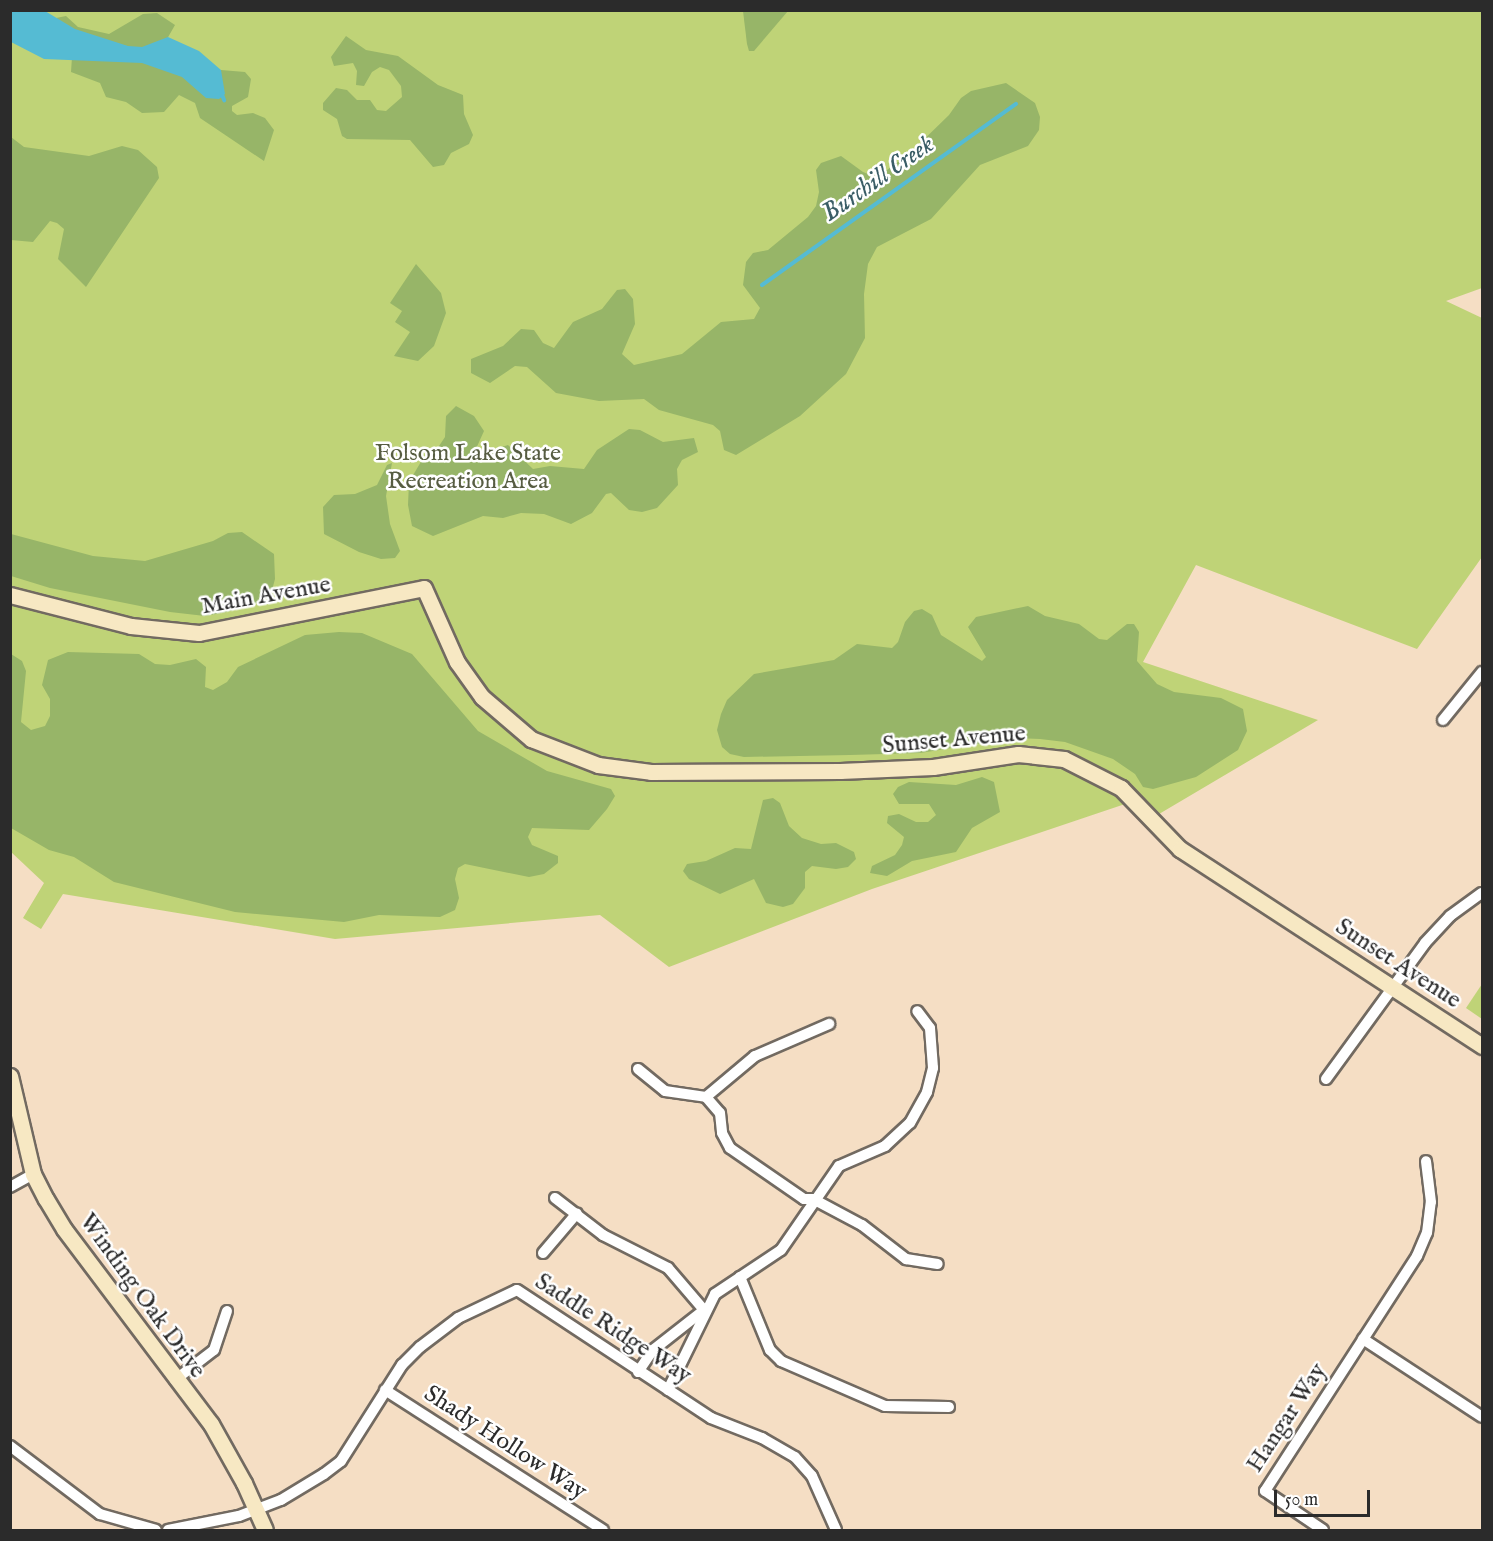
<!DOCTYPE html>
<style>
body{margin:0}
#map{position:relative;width:1493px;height:1541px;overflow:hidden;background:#f5dec4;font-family:"IM FELL English",serif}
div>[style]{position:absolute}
.green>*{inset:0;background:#bfd377}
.forest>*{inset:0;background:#97b568}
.water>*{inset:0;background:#55bbd3}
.stream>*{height:4px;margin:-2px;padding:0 2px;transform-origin:2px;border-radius:2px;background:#55bbd3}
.roads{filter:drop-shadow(2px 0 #726a61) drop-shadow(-2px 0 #726a61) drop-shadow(0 2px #726a61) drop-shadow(0 -2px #726a61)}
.street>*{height:10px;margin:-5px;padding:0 5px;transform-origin:5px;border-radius:5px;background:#fff}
.secondary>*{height:15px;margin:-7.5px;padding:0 7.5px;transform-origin:7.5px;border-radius:7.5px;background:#f7e8c3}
span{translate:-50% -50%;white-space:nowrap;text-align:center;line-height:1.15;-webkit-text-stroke:5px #fff;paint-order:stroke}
.park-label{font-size:24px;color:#575d42}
.street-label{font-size:24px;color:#2b2b2b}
.water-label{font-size:26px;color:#3a5d66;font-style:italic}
.frame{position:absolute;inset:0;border:12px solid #2b2b2b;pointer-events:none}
.scale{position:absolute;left:1274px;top:1490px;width:96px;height:27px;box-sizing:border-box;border:3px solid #2b2b2b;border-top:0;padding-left:8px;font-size:18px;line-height:21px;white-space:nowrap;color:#2b2b2b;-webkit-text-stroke:4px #fff;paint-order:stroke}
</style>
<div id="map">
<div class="green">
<i style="clip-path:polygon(10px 11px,1482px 11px,1482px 288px,1446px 301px,1482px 318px,1482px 557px,1417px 649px,1196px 565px,1143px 662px,1318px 720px,1154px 817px,1134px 801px,872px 889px,669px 967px,600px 915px,335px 939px,63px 894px,41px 929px,23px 918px,44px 883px,10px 851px)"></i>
<i style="clip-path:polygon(1482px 984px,1482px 1019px,1466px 1008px)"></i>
</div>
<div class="forest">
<i style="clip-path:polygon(743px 11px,788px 10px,788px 11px,754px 51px,749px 51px,747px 44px)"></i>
<i style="clip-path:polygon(157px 13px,175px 25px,167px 39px,211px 87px,221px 70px,245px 72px,251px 79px,248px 97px,232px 106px,232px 111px,237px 115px,253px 113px,265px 118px,274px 130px,264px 161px,200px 118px,195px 103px,179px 95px,164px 112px,142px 113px,126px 102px,106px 97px,100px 83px,71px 72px,72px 57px,51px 19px,66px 16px,78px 27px,109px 34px,143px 14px)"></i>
<i style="clip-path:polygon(346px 36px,366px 50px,398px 56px,438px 85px,463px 95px,464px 114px,473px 135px,469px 144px,451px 153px,444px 165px,433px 167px,410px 140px,347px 139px,342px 136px,337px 119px,323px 110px,323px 103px,336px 88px,347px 90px,357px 100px,370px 100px,377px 110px,386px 111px,402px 97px,401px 86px,389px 70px,380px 67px,372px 72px,364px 86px,356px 85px,357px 71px,353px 63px,334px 66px,331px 57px)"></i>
<i style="clip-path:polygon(1006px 83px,1035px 103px,1040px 117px,1039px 130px,1028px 146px,980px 165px,931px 219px,877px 247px,868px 264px,864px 294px,865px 338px,846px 374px,800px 416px,736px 455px,724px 450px,720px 431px,713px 425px,659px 410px,644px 399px,599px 401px,556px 393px,527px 367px,515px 366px,490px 383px,471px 373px,471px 359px,503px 346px,521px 329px,534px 330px,543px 343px,554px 348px,573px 322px,602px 309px,617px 290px,625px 289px,633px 299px,635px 324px,622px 354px,634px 365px,682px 354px,721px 322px,754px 319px,760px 308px,743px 285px,746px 262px,753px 253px,768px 250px,808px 217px,816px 206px,819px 192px,816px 170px,821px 163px,841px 156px,863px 172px,873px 176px,883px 173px,910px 153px,949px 115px,961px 98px,971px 91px)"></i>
<i style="clip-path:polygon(11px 137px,24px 147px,89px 156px,122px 146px,138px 150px,157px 167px,159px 178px,86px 287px,58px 259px,64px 229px,57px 223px,50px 221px,33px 242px,11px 240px)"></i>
<i style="clip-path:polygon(416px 264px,441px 293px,446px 313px,434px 346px,418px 361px,394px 356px,410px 332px,395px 322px,402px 311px,390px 303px)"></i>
<i style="clip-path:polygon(456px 406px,474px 416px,484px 431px,475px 451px,477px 455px,508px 445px,533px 469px,550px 466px,584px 469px,597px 450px,629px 429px,640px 430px,663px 442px,694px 438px,698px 452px,682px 460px,677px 469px,678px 485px,657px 508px,642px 512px,629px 510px,611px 493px,606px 494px,592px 513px,571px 524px,544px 514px,521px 513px,503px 518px,483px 516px,433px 536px,412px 526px,408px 505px,409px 482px,422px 460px,435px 452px,445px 437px,446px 416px)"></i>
<i style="clip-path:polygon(392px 463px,386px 496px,390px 524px,400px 551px,395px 558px,381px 559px,359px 552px,324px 534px,323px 507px,334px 495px,355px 494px,377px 485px,387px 465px)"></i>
<i style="clip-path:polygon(242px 532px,274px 554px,275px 579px,271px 594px,260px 602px,227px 612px,205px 616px,170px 612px,50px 588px,11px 576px,11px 534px,93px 556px,145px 561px,213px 541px,228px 533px)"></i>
<i style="clip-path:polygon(1028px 606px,1045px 616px,1079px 624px,1099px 639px,1107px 640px,1127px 624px,1134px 624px,1139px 632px,1137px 661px,1157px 684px,1174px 692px,1221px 698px,1243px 709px,1247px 731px,1238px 750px,1196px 777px,1153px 789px,1143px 787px,1135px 774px,1113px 759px,1065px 742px,1040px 739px,1016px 738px,920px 753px,850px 755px,744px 757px,730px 754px,722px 747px,717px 730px,721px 714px,727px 700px,754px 674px,834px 660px,857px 644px,892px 648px,898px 642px,905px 622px,914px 611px,922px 609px,932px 615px,941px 635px,982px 661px,986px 657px,968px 627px,976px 617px)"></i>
<i style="clip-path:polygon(339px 632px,362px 633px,412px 654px,478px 731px,547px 771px,611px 789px,615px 796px,607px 809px,589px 830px,532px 828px,528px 837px,532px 845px,558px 856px,558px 863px,544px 874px,529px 877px,465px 864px,458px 868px,455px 879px,459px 898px,455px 910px,440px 917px,379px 915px,344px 922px,235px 912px,114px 882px,74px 857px,49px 850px,11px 828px,11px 654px,22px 661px,26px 671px,21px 722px,31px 730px,45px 726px,50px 716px,50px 699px,42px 685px,48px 660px,68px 652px,139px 654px,155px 664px,170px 665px,196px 659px,206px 667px,205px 687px,213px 690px,227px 682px,238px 667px,305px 635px)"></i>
<i style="clip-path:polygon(982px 777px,994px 782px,1000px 812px,972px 828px,956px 852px,912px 861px,887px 876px,870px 873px,872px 866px,895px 855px,902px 845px,904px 837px,887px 823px,888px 816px,899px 814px,916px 822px,928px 822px,936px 815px,929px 804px,899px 804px,893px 794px,898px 787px,909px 782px,956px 785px)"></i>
<i style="clip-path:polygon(773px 798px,780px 803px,789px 826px,802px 838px,821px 844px,836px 843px,854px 852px,856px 859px,848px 867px,836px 869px,812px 866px,805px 872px,805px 888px,793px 904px,783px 907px,766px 903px,754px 879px,720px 894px,689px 879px,683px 871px,687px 864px,706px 861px,735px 848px,751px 849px,763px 800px)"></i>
</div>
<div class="water">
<i style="clip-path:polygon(11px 10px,45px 11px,75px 29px,128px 46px,142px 47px,168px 37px,199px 51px,221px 70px,225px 94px,219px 99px,206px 98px,182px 77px,142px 63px,44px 59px,11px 42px)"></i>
</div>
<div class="stream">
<i style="left:221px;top:92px;width:9px;rotate:69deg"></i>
<i style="left:762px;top:285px;width:312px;rotate:-35.5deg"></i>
</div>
<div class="roads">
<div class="street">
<i style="left:1443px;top:720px;width:62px;rotate:-50.9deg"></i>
<i style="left:638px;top:1069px;width:35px;rotate:39deg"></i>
<i style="left:665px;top:1091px;width:41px;rotate:8.3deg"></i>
<i style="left:1326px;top:1079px;width:168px;rotate:-53.9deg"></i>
<i style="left:1425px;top:943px;width:37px;rotate:-47deg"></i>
<i style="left:1450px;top:916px;width:39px;rotate:-36deg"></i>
<i style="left:706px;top:1097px;width:21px;rotate:49deg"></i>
<i style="left:720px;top:1113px;width:20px;rotate:84deg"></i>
<i style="left:722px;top:1133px;width:17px;rotate:62deg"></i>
<i style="left:730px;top:1148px;width:90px;rotate:34.6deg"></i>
<i style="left:804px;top:1199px;width:9px"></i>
<i style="left:813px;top:1199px;width:55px;rotate:28deg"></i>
<i style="left:862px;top:1225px;width:56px;rotate:37.7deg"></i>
<i style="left:906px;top:1259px;width:32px;rotate:9deg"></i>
<i style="left:706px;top:1097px;width:64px;rotate:-39.9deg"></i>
<i style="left:755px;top:1056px;width:81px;rotate:-23.4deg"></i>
<i style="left:10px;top:1187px;width:26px;rotate:-29deg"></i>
<i style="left:555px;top:1198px;width:61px;rotate:37.6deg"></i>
<i style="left:603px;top:1235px;width:73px;rotate:26.9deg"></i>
<i style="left:668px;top:1268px;width:55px;rotate:49.4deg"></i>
<i style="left:543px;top:1253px;width:52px;rotate:-49.6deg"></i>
<i style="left:740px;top:1277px;width:79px;rotate:67.7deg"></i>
<i style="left:770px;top:1350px;width:16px;rotate:45deg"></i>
<i style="left:781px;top:1361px;width:113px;rotate:23.4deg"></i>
<i style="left:885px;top:1406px;width:64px;rotate:0.9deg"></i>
<i style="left:1363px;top:1339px;width:142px;rotate:33.2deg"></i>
<i style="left:638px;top:1372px;width:27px;rotate:-56deg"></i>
<i style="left:653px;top:1350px;width:65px;rotate:-38.1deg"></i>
<i style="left:175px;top:1380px;width:49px;rotate:-37.6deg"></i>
<i style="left:214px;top:1350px;width:41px;rotate:-71.6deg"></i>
<i style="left:385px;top:1390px;width:259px;rotate:32.7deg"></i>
<i style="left:668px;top:1390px;width:107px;rotate:-63.9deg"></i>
<i style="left:715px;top:1294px;width:79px;rotate:-33.7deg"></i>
<i style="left:781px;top:1250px;width:102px;rotate:-55.4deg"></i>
<i style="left:839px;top:1166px;width:50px;rotate:-23.5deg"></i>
<i style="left:885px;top:1146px;width:34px;rotate:-43deg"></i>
<i style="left:910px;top:1123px;width:35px;rotate:-61deg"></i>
<i style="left:927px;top:1092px;width:25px;rotate:-76deg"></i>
<i style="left:933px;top:1068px;width:40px;rotate:-94.3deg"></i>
<i style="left:930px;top:1028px;width:21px;rotate:-127deg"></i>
<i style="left:10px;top:1446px;width:113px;rotate:37.1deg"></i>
<i style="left:100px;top:1514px;width:58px;rotate:15.9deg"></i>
<i style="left:168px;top:1530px;width:72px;rotate:-11.2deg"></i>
<i style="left:239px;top:1516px;width:45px;rotate:-20.9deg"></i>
<i style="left:281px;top:1500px;width:50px;rotate:-31.2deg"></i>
<i style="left:324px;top:1474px;width:21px;rotate:-37deg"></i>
<i style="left:341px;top:1461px;width:114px;rotate:-57.6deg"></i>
<i style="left:402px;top:1365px;width:25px;rotate:-45deg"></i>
<i style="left:420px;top:1347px;width:48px;rotate:-37.3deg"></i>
<i style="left:458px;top:1318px;width:65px;rotate:-25.4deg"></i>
<i style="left:517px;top:1290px;width:232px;rotate:33.4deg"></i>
<i style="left:711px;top:1418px;width:55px;rotate:21.4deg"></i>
<i style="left:762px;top:1438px;width:38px;rotate:30deg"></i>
<i style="left:795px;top:1457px;width:25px;rotate:48deg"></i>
<i style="left:812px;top:1476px;width:59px;rotate:66deg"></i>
<i style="left:1323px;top:1530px;width:70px;rotate:-146.1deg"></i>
<i style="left:1265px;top:1491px;width:280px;rotate:-57.1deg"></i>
<i style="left:1417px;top:1256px;width:25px;rotate:-67deg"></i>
<i style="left:1427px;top:1233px;width:31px;rotate:-83deg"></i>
<i style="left:1431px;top:1202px;width:41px;rotate:-97deg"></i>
</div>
<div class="secondary">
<i style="left:10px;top:595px;width:125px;rotate:14.4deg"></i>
<i style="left:131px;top:626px;width:68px;rotate:5.9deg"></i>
<i style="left:199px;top:633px;width:229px;rotate:-11.3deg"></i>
<i style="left:424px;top:588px;width:81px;rotate:66deg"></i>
<i style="left:457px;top:662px;width:43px;rotate:54.5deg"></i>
<i style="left:482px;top:697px;width:65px;rotate:40.6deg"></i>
<i style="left:531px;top:739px;width:72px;rotate:21.2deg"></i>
<i style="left:598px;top:765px;width:53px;rotate:7.5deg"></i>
<i style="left:651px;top:772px;width:189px;rotate:-0.3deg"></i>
<i style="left:840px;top:771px;width:93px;rotate:-2.5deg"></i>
<i style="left:933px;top:767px;width:86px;rotate:-8.7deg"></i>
<i style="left:1018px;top:754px;width:46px;rotate:6.2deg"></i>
<i style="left:1064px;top:759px;width:64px;rotate:27deg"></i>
<i style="left:1121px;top:788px;width:85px;rotate:46deg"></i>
<i style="left:1180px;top:849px;width:361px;rotate:33.1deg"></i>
<i style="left:10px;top:1076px;width:101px;rotate:76.8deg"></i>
<i style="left:33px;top:1174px;width:28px;rotate:63deg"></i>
<i style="left:46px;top:1199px;width:35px;rotate:59deg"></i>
<i style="left:64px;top:1229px;width:244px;rotate:53deg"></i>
<i style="left:211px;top:1424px;width:68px;rotate:60.8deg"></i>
<i style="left:244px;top:1483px;width:51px;rotate:65.9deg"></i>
</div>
</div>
<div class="park-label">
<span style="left:468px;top:468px">Folsom Lake State<br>Recreation Area</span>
</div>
<div class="street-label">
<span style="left:266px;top:596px;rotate:-10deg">Main Avenue</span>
<span style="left:954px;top:740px;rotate:-5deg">Sunset Avenue</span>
<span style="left:1398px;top:964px;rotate:33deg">Sunset Avenue</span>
<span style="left:142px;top:1296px;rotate:54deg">Winding Oak Drive</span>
<span style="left:613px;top:1329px;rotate:33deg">Saddle Ridge Way</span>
<span style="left:1287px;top:1418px;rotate:-57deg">Hangar Way</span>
<span style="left:505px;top:1443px;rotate:33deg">Shady Hollow Way</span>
</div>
<div class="water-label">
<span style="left:878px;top:179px;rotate:-35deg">Burchill Creek</span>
</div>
<div class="frame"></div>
<div class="scale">50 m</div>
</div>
